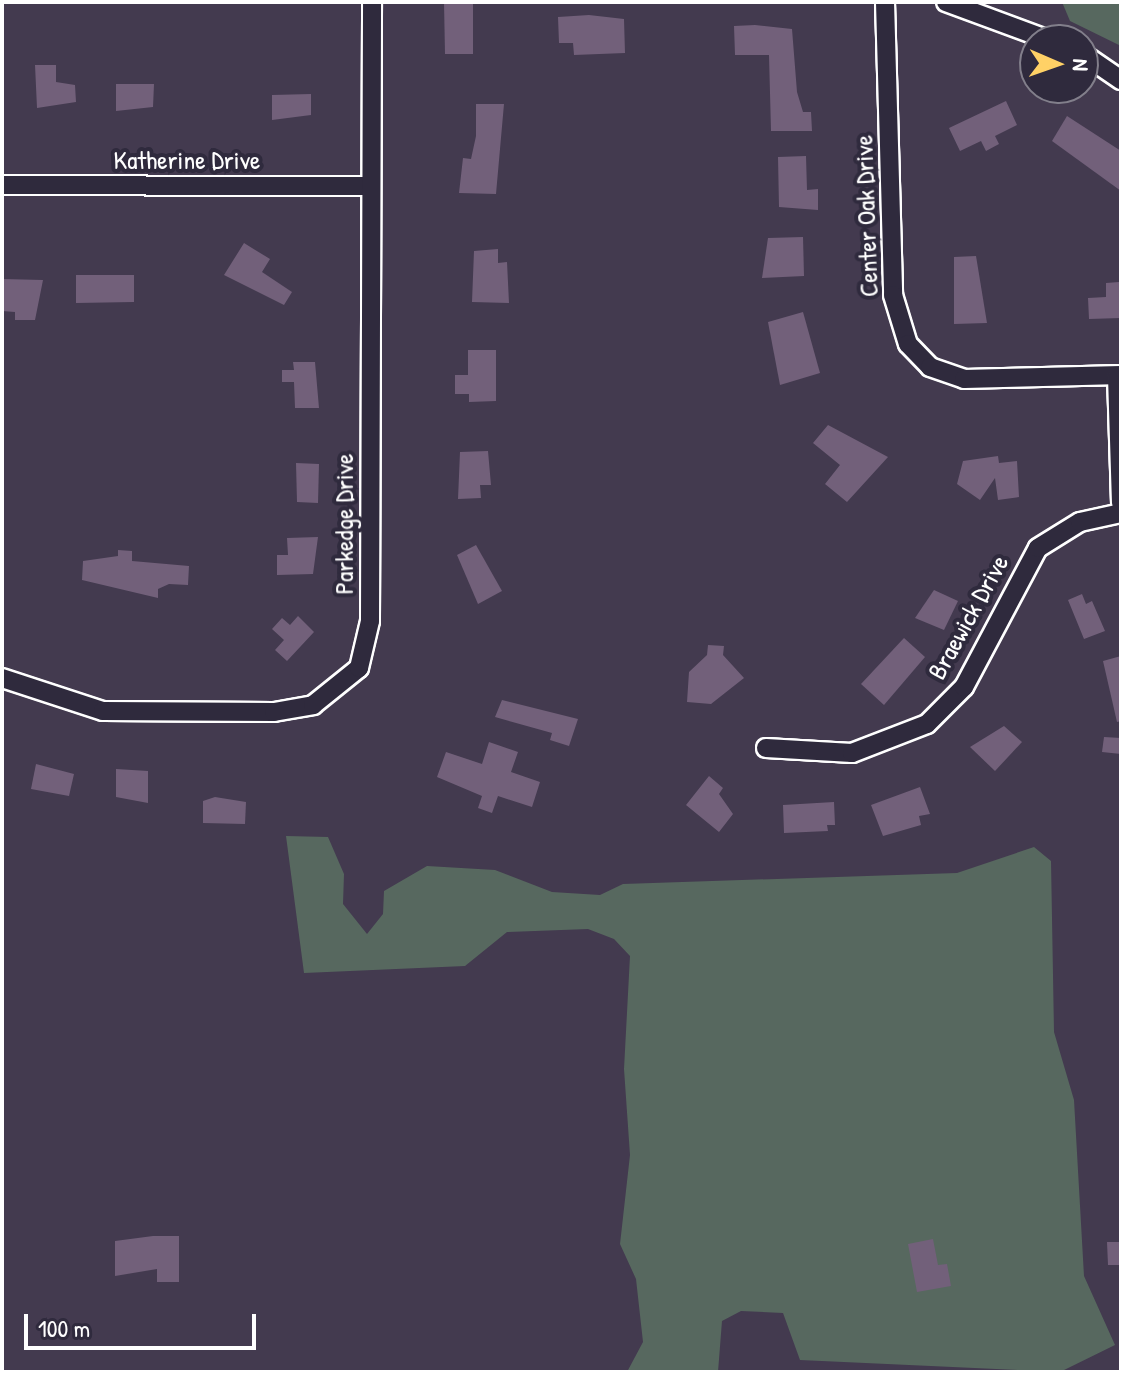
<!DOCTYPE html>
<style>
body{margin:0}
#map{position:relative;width:1123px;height:1374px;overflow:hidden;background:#433a4f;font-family:"Patrick Hand",sans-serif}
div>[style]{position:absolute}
.green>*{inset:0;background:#57685f}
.building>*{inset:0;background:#72607a}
.roads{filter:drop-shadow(2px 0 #fff) drop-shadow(-2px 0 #fff) drop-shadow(0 2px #fff) drop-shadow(0 -2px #fff)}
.minor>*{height:18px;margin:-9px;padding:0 9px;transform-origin:9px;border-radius:9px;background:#2f2a3d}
span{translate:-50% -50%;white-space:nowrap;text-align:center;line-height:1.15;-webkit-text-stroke:8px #2f2a3d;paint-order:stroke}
.street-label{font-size:26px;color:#fff}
.frame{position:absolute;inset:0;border:4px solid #fff;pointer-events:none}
.north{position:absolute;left:1019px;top:24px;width:80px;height:80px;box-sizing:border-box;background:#2f2a3d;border:2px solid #827f8b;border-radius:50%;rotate:92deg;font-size:22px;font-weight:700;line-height:32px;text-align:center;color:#fff}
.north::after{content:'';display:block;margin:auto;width:28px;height:36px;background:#ffd166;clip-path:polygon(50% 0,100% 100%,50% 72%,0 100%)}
.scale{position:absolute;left:24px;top:1314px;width:232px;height:36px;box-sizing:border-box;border:4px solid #fff;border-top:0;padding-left:10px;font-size:24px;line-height:28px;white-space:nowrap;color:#fff;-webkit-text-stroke:6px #2f2a3d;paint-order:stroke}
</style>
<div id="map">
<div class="green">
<i style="clip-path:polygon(1062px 2px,1121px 2px,1121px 46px,1070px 21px)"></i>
<i style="clip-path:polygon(286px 836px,328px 837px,344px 874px,343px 904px,367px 934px,383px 914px,384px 891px,427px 866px,495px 870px,552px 892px,600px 895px,623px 884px,957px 873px,1034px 847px,1051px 861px,1054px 1032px,1074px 1100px,1084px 1276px,1115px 1345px,1060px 1372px,800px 1360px,783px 1313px,741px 1311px,722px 1321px,718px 1372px,627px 1372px,643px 1342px,636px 1279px,620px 1244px,630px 1155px,624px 1069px,630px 956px,614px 939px,588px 929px,507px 932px,465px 966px,304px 973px)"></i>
</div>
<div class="building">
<i style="clip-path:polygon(444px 2px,473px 2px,473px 54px,445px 54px)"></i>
<i style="clip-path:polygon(589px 15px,624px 19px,625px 53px,574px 55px,573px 43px,559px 43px,558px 17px)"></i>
<i style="clip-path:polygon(755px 25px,792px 29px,797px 92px,803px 112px,811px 112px,812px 131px,771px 131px,769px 55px,735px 55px,734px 26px)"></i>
<i style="clip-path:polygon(35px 65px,56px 65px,56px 82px,75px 85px,76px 102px,37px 108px)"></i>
<i style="clip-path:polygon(116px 84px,154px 84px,153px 107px,116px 111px)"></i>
<i style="clip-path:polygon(311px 94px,311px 115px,272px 120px,272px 95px)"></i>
<i style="clip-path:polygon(1006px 101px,1017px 125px,995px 136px,999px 144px,986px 151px,981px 141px,960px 151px,949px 128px)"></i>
<i style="clip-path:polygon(476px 104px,504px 104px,496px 194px,459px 193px,463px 158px,471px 159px,476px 136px)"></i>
<i style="clip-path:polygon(1067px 116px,1121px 151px,1121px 191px,1052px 141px)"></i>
<i style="clip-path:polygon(806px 156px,807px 190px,818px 189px,818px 210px,779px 207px,778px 157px)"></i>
<i style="clip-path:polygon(803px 237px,804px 276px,762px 278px,768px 238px)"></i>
<i style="clip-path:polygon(244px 243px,270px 259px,262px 272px,292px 292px,284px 305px,224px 275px)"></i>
<i style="clip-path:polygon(498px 249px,498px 263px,507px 262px,509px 303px,472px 302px,474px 251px)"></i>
<i style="clip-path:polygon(976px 256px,987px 323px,954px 324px,954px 257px)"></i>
<i style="clip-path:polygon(76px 275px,134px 275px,134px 302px,76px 303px)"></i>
<i style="clip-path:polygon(2px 279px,43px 280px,35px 320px,15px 320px,15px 312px,2px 311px)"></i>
<i style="clip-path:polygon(1119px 282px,1121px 318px,1089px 319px,1088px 298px,1106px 297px,1106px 283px)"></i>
<i style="clip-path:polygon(803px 312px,820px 373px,780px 385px,768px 322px)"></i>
<i style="clip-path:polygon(468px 350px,496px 350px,496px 401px,469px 402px,469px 394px,455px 394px,455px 375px,468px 375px)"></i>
<i style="clip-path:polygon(293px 362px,315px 362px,319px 408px,295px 408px,294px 382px,282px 382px,282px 370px,294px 370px)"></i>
<i style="clip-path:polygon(828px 425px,888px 457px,847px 502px,825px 484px,840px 465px,813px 443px)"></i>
<i style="clip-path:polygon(488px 451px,491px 485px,480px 485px,481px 498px,458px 499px,460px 452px)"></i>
<i style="clip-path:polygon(998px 456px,999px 463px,1017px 461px,1019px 497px,998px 500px,995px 478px,980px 500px,957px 484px,963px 461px)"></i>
<i style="clip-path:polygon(296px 463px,319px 464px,318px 503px,297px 502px)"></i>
<i style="clip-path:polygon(318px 537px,313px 574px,277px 575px,277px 555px,288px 555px,287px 538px)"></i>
<i style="clip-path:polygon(476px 545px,502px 591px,478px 604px,457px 555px)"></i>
<i style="clip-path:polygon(118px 550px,132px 551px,132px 561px,189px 566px,188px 585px,169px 584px,158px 589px,158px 598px,82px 580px,83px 561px,118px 556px)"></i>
<i style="clip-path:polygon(934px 590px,958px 601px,944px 630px,915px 618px)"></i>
<i style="clip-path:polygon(1082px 594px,1086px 604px,1092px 601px,1105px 631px,1084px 639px,1068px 600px)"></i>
<i style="clip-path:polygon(298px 616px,314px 632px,287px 661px,275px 650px,284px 640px,272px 629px,282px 618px,290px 625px)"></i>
<i style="clip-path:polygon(904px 638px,925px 657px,884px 705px,861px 684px)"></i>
<i style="clip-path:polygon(708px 645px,724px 646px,723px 655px,744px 678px,711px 704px,687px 702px,689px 672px,707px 655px)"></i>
<i style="clip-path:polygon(1121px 656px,1121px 721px,1117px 722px,1103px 661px)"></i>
<i style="clip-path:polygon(502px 700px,578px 719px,569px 746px,550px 740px,552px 733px,495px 717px)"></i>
<i style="clip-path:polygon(1004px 726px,1022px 742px,995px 771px,970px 747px)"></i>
<i style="clip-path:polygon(1104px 737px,1121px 738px,1121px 754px,1102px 752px)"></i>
<i style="clip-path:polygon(489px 742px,518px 752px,511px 772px,540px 782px,532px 807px,498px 796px,492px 813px,478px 808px,482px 796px,437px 777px,446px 752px,482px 764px)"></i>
<i style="clip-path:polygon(36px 764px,74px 774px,69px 796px,31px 789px)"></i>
<i style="clip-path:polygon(116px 769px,148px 771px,148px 803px,116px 797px)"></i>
<i style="clip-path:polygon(709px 776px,723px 788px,719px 794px,733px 814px,719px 832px,686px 805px)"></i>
<i style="clip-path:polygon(920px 787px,930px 814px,919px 816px,921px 825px,883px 836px,871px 805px)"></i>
<i style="clip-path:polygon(215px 797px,246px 802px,245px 824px,203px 823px,203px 801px)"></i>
<i style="clip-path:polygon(834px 802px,835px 825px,827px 825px,828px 831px,784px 833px,783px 805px)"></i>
<i style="clip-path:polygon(153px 1236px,179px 1236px,179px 1282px,157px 1282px,157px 1269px,115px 1276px,115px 1241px)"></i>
<i style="clip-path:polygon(933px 1239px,938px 1265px,947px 1264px,951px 1286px,917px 1292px,908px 1244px)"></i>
<i style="clip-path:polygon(1107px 1242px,1121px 1242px,1121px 1265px,1108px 1265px)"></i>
</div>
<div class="roads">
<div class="minor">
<i style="left:885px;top:2px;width:293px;rotate:88.4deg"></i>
<i style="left:893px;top:295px;width:51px;rotate:73deg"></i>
<i style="left:908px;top:344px;width:32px;rotate:46deg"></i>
<i style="left:930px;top:367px;width:36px;rotate:19deg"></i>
<i style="left:964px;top:379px;width:157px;rotate:-1.5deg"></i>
<i style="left:946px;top:2px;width:110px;rotate:20.3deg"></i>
<i style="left:1083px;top:54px;width:46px;rotate:34.4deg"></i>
<i style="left:2px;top:185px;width:369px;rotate:0.2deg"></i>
<i style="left:1117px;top:376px;width:127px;rotate:88.2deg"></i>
<i style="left:2px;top:678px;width:106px;rotate:18.1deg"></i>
<i style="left:103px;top:711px;width:171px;rotate:0.3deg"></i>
<i style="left:274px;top:712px;width:40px;rotate:-10deg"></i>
<i style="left:313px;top:705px;width:59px;rotate:-38.8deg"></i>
<i style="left:359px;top:668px;width:48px;rotate:-76.8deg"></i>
<i style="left:370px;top:621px;width:619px;rotate:-89.81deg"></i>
<i style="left:766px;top:748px;width:86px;rotate:3.3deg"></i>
<i style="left:852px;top:753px;width:80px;rotate:-21.1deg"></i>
<i style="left:927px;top:724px;width:52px;rotate:-45deg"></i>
<i style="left:964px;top:687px;width:157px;rotate:-62deg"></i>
<i style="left:1038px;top:548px;width:49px;rotate:-31.8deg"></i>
<i style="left:1080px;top:522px;width:42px;rotate:-12.4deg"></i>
</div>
</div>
<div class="street-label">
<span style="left:187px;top:160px">Katherine Drive</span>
<span style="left:866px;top:216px;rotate:-92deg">Center Oak Drive</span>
<span style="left:344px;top:524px;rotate:-90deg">Parkedge Drive</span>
<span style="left:968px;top:617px;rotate:-61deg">Braewick Drive</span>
</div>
<div class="frame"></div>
<div class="north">N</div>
<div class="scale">100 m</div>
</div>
